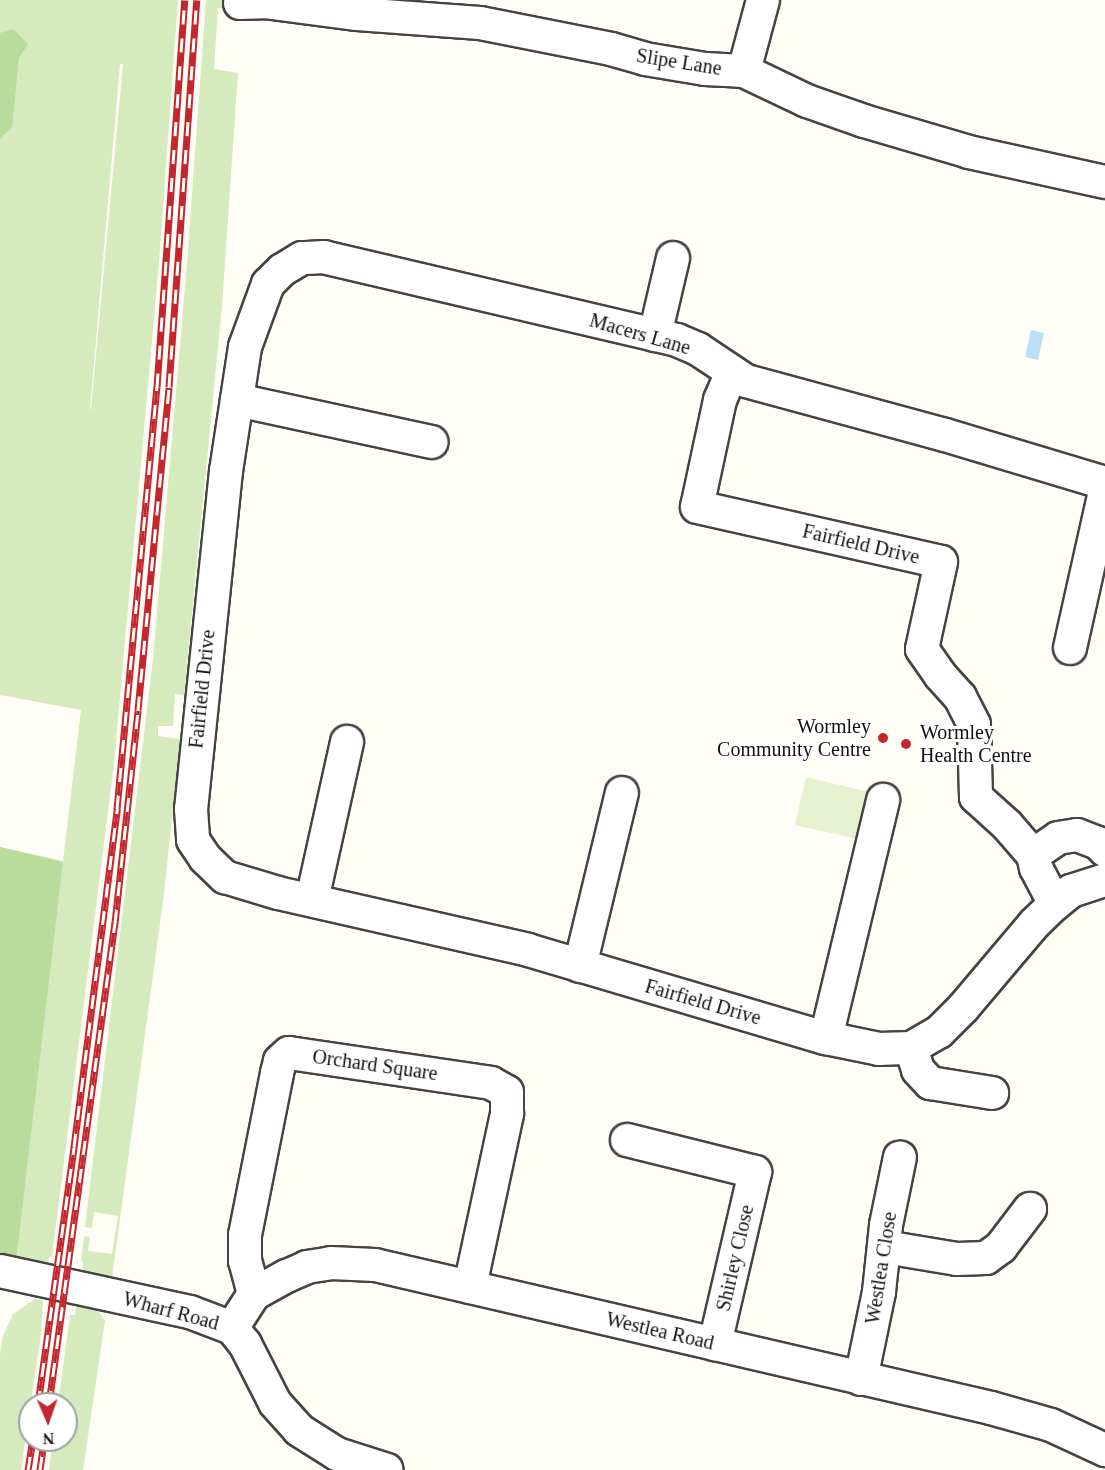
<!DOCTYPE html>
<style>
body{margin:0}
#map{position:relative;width:1105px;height:1470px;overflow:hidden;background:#fffdf5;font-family:Georgia,serif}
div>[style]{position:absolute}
.green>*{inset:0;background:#d5ebbd}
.forest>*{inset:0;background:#b9dc9c}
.pitch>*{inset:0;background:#e6f2cf}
.water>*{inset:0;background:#b9e0f7}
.roads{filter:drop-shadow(2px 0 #444) drop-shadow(-2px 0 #444) drop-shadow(0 2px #444) drop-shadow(0 -2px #444)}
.minor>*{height:32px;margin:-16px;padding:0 16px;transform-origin:16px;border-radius:16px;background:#fff}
.rail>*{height:7px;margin-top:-3.5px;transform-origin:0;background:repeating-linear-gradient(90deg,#fff 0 14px,#c4262e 0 28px);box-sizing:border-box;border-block:2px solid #c4262e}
.dots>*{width:16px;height:16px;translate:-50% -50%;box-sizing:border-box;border:3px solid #fff;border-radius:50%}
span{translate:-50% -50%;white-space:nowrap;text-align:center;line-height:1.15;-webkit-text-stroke:6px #fff;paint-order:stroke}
.street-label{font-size:20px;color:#111}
.poi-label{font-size:20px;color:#111}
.right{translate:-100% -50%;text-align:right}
.left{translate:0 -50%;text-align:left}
.north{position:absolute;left:18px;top:1392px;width:60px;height:60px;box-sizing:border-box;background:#fff;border:2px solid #a0a0a0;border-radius:50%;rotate:178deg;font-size:16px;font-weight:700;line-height:24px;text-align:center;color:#111}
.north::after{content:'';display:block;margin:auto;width:21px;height:27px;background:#c4262e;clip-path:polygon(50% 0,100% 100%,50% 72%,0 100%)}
</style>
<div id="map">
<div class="green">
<i style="clip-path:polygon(evenodd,0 0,178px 0,159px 263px,114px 764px,52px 1257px,49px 1257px,47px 1267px,0 1257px,0 847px,63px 861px,81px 710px,0 695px,0 0,120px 64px,123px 64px,91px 409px,90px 409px,120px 64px)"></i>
<i style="clip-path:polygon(206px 0,240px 0,240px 9px,218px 8px,214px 69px,238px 73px,222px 306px,184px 695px,175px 694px,173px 726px,158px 726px,158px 736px,180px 739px,164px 894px,112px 1278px,82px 1274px,83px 1262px,81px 1261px,84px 1236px,90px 1237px,88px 1251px,112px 1254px,118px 1216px,94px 1212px,92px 1228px,85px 1227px,153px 659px,187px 264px)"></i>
<i style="clip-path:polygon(35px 1299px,43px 1300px,41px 1334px,21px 1470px,0 1470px,0 1355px,3px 1336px,13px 1314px)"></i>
<i style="clip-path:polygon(76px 1306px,98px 1311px,105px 1321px,83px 1470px,49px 1470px,53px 1440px,66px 1440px,66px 1404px,58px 1404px,70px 1315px,75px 1315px)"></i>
</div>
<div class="forest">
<i style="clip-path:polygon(13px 29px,28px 44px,19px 58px,12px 127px,0 139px,0 33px)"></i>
<i style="clip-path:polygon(0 847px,63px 862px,16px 1261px,0 1257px)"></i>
</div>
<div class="pitch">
<i style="clip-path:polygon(806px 777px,869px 792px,858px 839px,795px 825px)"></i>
</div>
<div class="water">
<i style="clip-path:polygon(1031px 330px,1044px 333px,1038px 360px,1025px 357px)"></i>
</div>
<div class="roads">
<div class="minor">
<i style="left:240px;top:3px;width:24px;rotate:-2deg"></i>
<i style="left:264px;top:2px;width:94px;rotate:7.4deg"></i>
<i style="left:357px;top:14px;width:123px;rotate:4.2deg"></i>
<i style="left:480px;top:23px;width:134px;rotate:11.2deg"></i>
<i style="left:611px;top:49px;width:35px;rotate:16deg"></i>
<i style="left:645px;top:59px;width:61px;rotate:9.5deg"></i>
<i style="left:705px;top:69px;width:39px;rotate:3deg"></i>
<i style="left:744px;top:71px;width:70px;rotate:25.5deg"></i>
<i style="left:807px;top:101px;width:60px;rotate:19.3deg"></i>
<i style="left:864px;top:121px;width:109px;rotate:16.4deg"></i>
<i style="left:969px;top:152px;width:139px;rotate:12.4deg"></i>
<i style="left:744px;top:71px;width:73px;rotate:-75deg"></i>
<i style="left:655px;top:335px;width:79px;rotate:-76.8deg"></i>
<i style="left:732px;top:372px;width:30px;rotate:113deg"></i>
<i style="left:720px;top:400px;width:109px;rotate:102.1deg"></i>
<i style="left:697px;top:507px;width:250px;rotate:12.7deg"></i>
<i style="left:941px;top:562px;width:89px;rotate:102.3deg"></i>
<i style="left:922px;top:649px;width:32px;rotate:55deg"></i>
<i style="left:940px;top:675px;width:30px;rotate:48deg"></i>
<i style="left:960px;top:697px;width:31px;rotate:63deg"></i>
<i style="left:974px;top:725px;width:72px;rotate:88.4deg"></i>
<i style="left:976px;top:797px;width:42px;rotate:42.1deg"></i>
<i style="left:1007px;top:825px;width:40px;rotate:49deg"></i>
<i style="left:237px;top:400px;width:199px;rotate:12.2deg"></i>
<i style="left:1105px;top:483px;width:167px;rotate:-163.3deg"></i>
<i style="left:945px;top:435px;width:206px;rotate:-164.8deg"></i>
<i style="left:746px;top:381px;width:58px;rotate:-146.3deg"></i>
<i style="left:698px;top:349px;width:23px;rotate:-157deg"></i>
<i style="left:677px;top:340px;width:363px;rotate:-166.8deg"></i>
<i style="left:324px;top:257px;width:22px;rotate:177deg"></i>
<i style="left:302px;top:258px;width:23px;rotate:149deg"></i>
<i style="left:282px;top:270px;width:20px;rotate:135deg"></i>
<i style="left:268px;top:284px;width:67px;rotate:110.1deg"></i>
<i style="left:245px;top:347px;width:125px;rotate:98.7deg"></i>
<i style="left:226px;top:471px;width:340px;rotate:95.9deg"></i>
<i style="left:191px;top:809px;width:31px;rotate:86deg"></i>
<i style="left:193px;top:840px;width:22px;rotate:56deg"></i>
<i style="left:205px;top:858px;width:28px;rotate:44deg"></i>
<i style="left:225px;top:877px;width:55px;rotate:16.8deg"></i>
<i style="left:278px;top:893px;width:256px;rotate:12.8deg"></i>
<i style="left:528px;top:950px;width:311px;rotate:16.5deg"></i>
<i style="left:826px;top:1038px;width:54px;rotate:11.7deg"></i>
<i style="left:879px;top:1049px;width:32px;rotate:-2deg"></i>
<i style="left:911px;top:1048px;width:32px;rotate:-30deg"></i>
<i style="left:939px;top:1032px;width:34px;rotate:-45deg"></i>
<i style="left:963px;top:1008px;width:110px;rotate:-49.8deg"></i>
<i style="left:1034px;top:924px;width:29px;rotate:-44deg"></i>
<i style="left:1055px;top:904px;width:21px;rotate:-39deg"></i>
<i style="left:1071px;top:891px;width:36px;rotate:-18deg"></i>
<i style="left:1070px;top:648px;width:161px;rotate:-77.4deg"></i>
<i style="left:312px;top:900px;width:162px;rotate:-77.5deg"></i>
<i style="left:1055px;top:904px;width:41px;rotate:-117.8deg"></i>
<i style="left:1036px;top:868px;width:13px;rotate:-103deg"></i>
<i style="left:1033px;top:855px;width:30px;rotate:-34deg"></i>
<i style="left:1058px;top:838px;width:19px;rotate:-9deg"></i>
<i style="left:1077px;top:835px;width:22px;rotate:21deg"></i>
<i style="left:1098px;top:843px;width:10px;rotate:45deg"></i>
<i style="left:580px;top:966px;width:178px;rotate:-76.4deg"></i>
<i style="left:826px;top:1038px;width:245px;rotate:-76.5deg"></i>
<i style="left:911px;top:1048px;width:23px;rotate:72deg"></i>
<i style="left:918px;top:1070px;width:18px;rotate:47deg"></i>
<i style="left:930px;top:1083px;width:63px;rotate:9.2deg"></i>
<i style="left:627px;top:1140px;width:132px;rotate:14deg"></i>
<i style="left:755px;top:1172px;width:177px;rotate:103.1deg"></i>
<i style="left:885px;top:1247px;width:73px;rotate:9.5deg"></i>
<i style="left:957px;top:1259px;width:29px;rotate:-2deg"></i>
<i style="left:986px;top:1258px;width:19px;rotate:-36deg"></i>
<i style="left:1001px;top:1247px;width:48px;rotate:-52.7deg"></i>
<i style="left:0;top:1271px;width:194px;rotate:12.2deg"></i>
<i style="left:190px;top:1312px;width:45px;rotate:20.9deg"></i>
<i style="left:232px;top:1328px;width:21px;rotate:51deg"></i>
<i style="left:245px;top:1344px;width:66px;rotate:63deg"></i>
<i style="left:275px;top:1403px;width:36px;rotate:48deg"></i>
<i style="left:299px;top:1430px;width:45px;rotate:32.3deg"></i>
<i style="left:337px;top:1454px;width:52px;rotate:17.7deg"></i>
<i style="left:254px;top:1294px;width:34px;rotate:-105deg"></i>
<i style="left:245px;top:1261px;width:26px;rotate:-90deg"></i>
<i style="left:245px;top:1235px;width:165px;rotate:-78.8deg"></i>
<i style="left:277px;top:1073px;width:12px;rotate:-76deg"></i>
<i style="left:280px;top:1061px;width:12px;rotate:-42deg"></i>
<i style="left:289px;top:1053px;width:204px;rotate:8.4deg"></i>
<i style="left:491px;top:1083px;width:18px;rotate:29deg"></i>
<i style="left:507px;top:1092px;width:22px;rotate:90deg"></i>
<i style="left:507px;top:1114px;width:177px;rotate:102.1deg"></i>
<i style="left:232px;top:1328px;width:40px;rotate:-57.1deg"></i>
<i style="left:254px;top:1294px;width:38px;rotate:-29deg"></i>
<i style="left:287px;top:1276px;width:22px;rotate:-24deg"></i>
<i style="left:307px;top:1267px;width:24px;rotate:-9deg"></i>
<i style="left:331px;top:1263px;width:44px;rotate:2.6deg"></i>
<i style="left:375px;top:1265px;width:632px;rotate:13.07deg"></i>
<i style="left:991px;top:1408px;width:62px;rotate:15.8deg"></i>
<i style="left:1051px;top:1425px;width:60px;rotate:24.8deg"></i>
<i style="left:861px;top:1379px;width:89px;rotate:-78.3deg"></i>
<i style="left:879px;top:1292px;width:67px;rotate:-84deg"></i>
<i style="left:886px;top:1225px;width:69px;rotate:-78.4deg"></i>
</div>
</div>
<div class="rail">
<i style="left:38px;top:1404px;width:260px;rotate:-82deg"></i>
<i style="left:74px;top:1147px;width:341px;rotate:-82.7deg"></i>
<i style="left:117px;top:809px;width:424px;rotate:-84.6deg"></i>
<i style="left:157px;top:387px;width:388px;rotate:-85.9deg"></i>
<i style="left:49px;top:1404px;width:486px;rotate:-82.2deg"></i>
<i style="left:115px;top:923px;width:214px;rotate:-83.8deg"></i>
<i style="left:138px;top:710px;width:324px;rotate:-84.5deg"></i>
<i style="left:169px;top:387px;width:388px;rotate:-85.9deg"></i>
<i style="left:28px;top:1470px;width:30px;rotate:-81deg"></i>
<i style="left:40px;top:1470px;width:30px;rotate:-82deg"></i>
</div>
<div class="dots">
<i style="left:883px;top:738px;background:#c4262e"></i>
<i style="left:906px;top:744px;background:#c4262e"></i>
</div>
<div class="street-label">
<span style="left:679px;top:62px;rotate:9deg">Slipe Lane</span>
<span style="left:640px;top:334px;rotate:16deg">Macers Lane</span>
<span style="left:861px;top:544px;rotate:13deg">Fairfield Drive</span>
<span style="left:202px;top:689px;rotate:-84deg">Fairfield Drive</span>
<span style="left:703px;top:1002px;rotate:16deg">Fairfield Drive</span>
<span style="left:375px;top:1065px;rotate:8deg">Orchard Square</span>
<span style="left:735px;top:1258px;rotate:-77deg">Shirley Close</span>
<span style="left:881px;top:1268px;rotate:-81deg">Westlea Close</span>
<span style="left:171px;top:1311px;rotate:15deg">Wharf Road</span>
<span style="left:660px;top:1331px;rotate:13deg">Westlea Road</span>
</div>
<div class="poi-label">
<span class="right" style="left:871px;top:738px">Wormley<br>Community Centre</span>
<span class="left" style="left:920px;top:744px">Wormley<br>Health Centre</span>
</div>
<div class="north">N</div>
</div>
